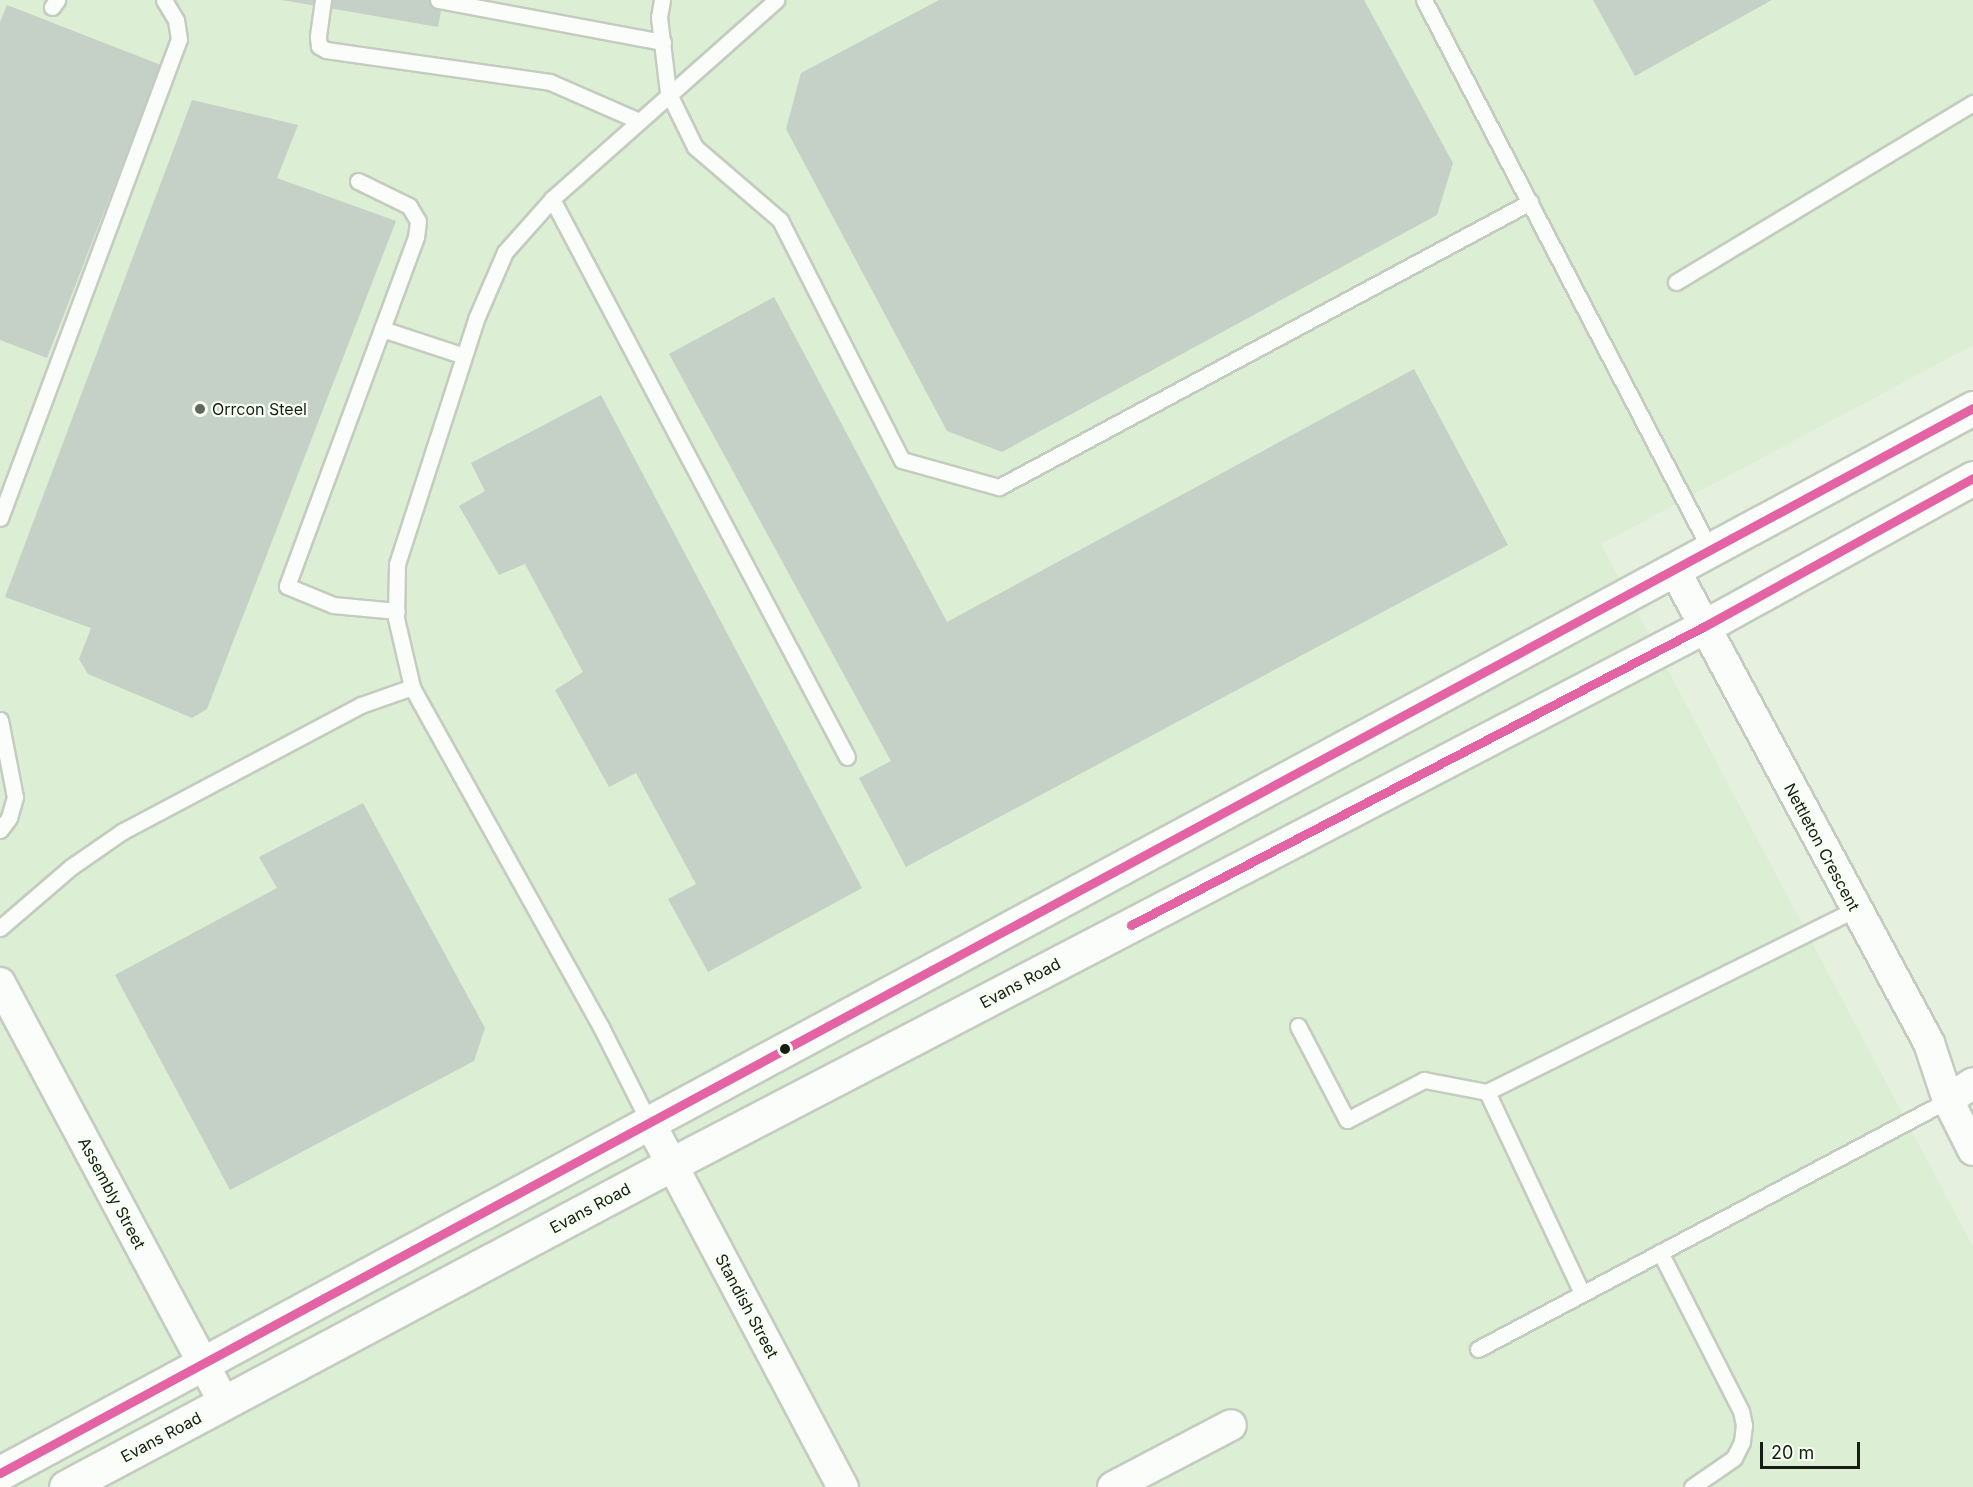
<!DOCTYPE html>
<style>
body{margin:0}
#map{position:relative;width:1973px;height:1487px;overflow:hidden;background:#e5f0df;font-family:Inter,sans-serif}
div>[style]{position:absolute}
.built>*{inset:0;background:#dceed3}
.building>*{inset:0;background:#c5d1c6}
.roads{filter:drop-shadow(2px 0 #c3ccbf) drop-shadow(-2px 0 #c3ccbf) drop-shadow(0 2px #c3ccbf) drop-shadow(0 -2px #c3ccbf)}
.lane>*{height:15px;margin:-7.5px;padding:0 7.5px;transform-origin:7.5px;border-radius:7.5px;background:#fbfdfa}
.street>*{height:30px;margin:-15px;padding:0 15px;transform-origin:15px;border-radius:15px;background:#fbfdfa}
.secondary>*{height:33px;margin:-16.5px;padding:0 16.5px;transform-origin:16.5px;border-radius:16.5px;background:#fbfdfa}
.bus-1>*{height:9px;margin:-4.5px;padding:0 4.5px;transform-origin:4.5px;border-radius:4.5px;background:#e463a4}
.dots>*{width:16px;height:16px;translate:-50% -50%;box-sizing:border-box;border:3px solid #f7fff3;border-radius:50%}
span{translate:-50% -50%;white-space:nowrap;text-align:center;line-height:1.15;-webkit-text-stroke:4.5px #f7fff3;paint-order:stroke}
.poi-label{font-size:16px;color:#171e14}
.left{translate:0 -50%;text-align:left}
.street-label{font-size:16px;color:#171e14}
.scale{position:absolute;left:1760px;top:1442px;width:100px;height:27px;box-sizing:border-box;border:3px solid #171e14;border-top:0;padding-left:8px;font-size:18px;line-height:21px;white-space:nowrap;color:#171e14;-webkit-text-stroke:4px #f7fff3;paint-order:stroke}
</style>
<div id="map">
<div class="built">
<i style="clip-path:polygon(0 0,1973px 0,1973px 345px,1601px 544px,1973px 1247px,1973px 1487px,0 1487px)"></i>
</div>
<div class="building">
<i style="clip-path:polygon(282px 0,443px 0,438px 27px)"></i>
<i style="clip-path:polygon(939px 0,1364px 0,1453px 163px,1437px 215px,1002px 452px,947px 431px,786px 129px,801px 73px)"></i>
<i style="clip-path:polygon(1593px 0,1772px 0,1635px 76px)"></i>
<i style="clip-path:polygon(7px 5px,161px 65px,47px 358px,0 340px,0 22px)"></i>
<i style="clip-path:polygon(192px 100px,298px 125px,277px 178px,396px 221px,207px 709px,192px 718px,88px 674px,79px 659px,91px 628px,5px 597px)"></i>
<i style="clip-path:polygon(774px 297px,947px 622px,1414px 369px,1508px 545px,906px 867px,859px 778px,891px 761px,669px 354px)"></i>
<i style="clip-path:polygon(601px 395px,862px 888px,708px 972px,668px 899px,696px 884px,636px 773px,609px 787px,555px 690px,583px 672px,525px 564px,499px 575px,459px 506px,485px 491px,471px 463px)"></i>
<i style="clip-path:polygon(363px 803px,485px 1028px,474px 1061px,230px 1190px,115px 975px,277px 888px,259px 857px)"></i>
</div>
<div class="roads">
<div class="lane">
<i style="left:323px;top:0;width:37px;rotate:98deg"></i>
<i style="left:318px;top:37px;width:9px;rotate:84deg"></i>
<i style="left:319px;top:46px;width:8px;rotate:30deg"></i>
<i style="left:326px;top:50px;width:226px;rotate:8.1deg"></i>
<i style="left:550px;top:82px;width:95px;rotate:23.6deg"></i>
<i style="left:438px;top:0;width:229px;rotate:10.6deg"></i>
<i style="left:662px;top:0;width:17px;rotate:100deg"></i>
<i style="left:659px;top:17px;width:76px;rotate:83.2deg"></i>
<i style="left:668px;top:92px;width:61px;rotate:63.9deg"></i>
<i style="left:695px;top:147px;width:112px;rotate:40.7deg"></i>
<i style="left:780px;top:220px;width:269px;rotate:63.1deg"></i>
<i style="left:902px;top:460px;width:101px;rotate:15.6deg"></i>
<i style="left:999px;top:487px;width:603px;rotate:-28.22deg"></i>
<i style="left:1424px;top:0;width:621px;rotate:62.49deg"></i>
<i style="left:52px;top:7px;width:9px;rotate:-54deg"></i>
<i style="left:358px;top:181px;width:57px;rotate:26.1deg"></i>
<i style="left:409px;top:206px;width:17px;rotate:59deg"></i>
<i style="left:418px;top:221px;width:16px;rotate:97deg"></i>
<i style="left:416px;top:237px;width:372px;rotate:110.3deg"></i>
<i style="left:287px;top:586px;width:50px;rotate:22.4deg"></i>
<i style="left:333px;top:605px;width:64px;rotate:5.4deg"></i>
<i style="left:552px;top:199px;width:631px;rotate:62.14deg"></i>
<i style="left:1676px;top:282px;width:347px;rotate:-31.1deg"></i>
<i style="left:382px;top:329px;width:86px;rotate:18.2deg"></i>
<i style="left:0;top:518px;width:511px;rotate:-69.51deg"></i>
<i style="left:179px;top:39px;width:19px;rotate:-99deg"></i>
<i style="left:176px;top:20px;width:23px;rotate:-121deg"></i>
<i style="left:0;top:720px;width:78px;rotate:79deg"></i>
<i style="left:15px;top:797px;width:22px;rotate:106deg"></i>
<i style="left:9px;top:818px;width:15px;rotate:127deg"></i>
<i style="left:0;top:928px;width:94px;rotate:-40.7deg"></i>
<i style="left:71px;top:867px;width:63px;rotate:-34.7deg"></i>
<i style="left:123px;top:831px;width:269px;rotate:-27.9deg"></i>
<i style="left:361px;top:705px;width:54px;rotate:-19.4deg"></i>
<i style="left:1298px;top:1026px;width:106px;rotate:62.5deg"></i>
<i style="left:1347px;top:1120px;width:87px;rotate:-27.5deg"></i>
<i style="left:1424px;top:1080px;width:64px;rotate:10.8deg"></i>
<i style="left:1487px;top:1092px;width:410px;rotate:-26.4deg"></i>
<i style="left:1487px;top:1092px;width:222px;rotate:64.7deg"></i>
<i style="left:650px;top:1124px;width:109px;rotate:-116.8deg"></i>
<i style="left:601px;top:1027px;width:389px;rotate:-119.1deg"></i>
<i style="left:412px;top:687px;width:71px;rotate:-103.1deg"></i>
<i style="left:396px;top:618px;width:54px;rotate:-88.9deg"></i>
<i style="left:397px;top:564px;width:257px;rotate:-72.1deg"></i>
<i style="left:476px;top:319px;width:73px;rotate:-66.6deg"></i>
<i style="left:505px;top:252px;width:71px;rotate:-48.4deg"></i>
<i style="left:552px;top:199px;width:300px;rotate:-41.6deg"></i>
<i style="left:1660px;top:1252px;width:178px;rotate:63deg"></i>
<i style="left:1741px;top:1411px;width:14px;rotate:78deg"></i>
<i style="left:1744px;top:1425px;width:17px;rotate:97deg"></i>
<i style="left:1742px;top:1442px;width:18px;rotate:117deg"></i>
<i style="left:1734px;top:1458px;width:51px;rotate:145.4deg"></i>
<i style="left:1478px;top:1349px;width:532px;rotate:-27.91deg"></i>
</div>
<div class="street">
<i style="left:1675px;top:571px;width:536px;rotate:61.71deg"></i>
<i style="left:1929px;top:1043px;width:60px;rotate:71.6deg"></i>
<i style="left:1948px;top:1100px;width:56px;rotate:63.4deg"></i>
<i style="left:0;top:983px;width:476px;rotate:61.9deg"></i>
<i style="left:1948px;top:1100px;width:30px;rotate:-34deg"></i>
<i style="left:651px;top:1125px;width:410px;rotate:62.1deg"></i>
<i style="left:1113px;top:1487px;width:133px;rotate:-27.7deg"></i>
</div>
<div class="secondary">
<i style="left:0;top:1473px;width:2242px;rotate:-28.36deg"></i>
<i style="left:66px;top:1487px;width:687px;rotate:-28.06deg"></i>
<i style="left:672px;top:1164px;width:1165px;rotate:-27.51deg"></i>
<i style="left:1705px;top:626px;width:306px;rotate:-28.9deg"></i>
</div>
</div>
<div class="bus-1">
<i style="left:1131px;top:925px;width:647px;rotate:-27.52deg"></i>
<i style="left:1705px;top:626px;width:306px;rotate:-28.9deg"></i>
<i style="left:0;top:1473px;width:2242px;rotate:-28.36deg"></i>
</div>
<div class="dots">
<i style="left:200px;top:409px;background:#5f685b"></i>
<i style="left:785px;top:1049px;background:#171e14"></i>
</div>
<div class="poi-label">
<span class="left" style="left:212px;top:409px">Orrcon Steel</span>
</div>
<div class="street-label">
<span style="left:1822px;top:847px;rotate:62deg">Nettleton Crescent</span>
<span style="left:1020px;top:983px;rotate:-28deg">Evans Road</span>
<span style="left:112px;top:1193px;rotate:62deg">Assembly Street</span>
<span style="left:590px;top:1208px;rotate:-28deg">Evans Road</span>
<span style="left:747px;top:1306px;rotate:62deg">Standish Street</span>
<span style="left:161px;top:1437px;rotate:-28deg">Evans Road</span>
</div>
<div class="scale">20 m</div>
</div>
